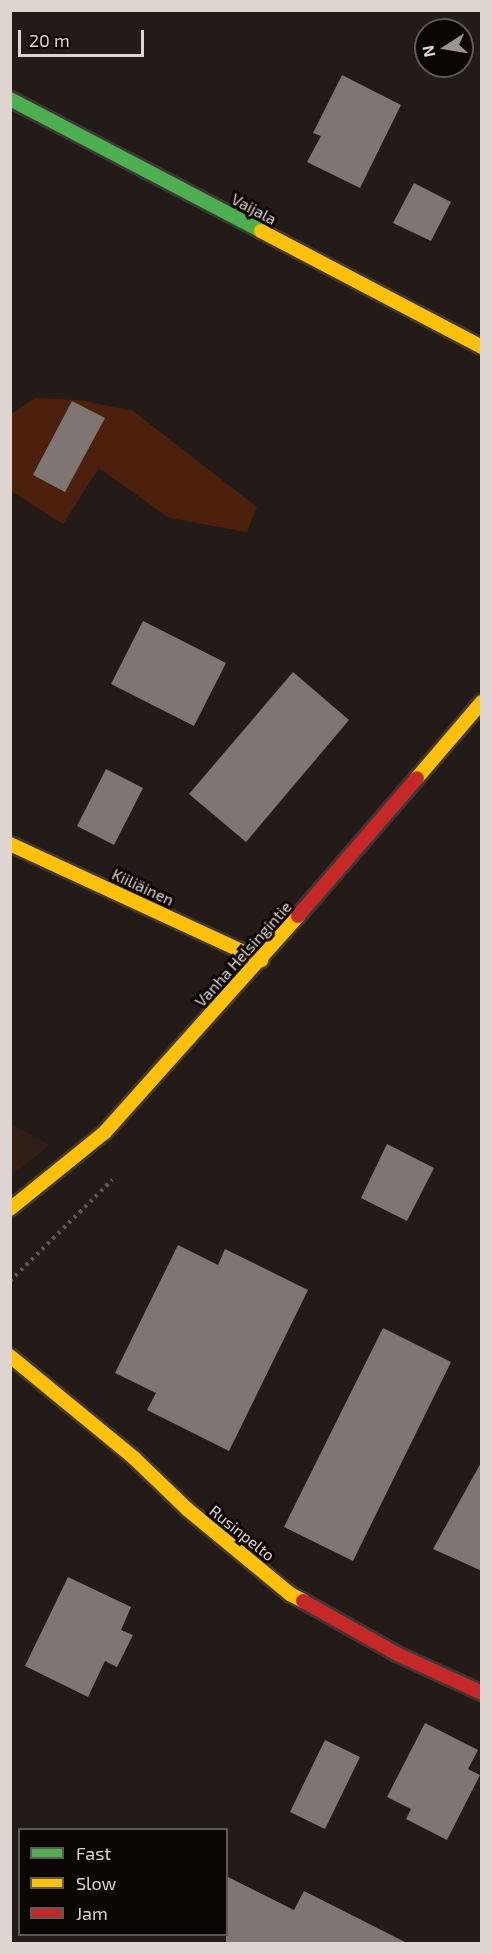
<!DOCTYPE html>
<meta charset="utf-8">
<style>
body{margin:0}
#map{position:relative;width:492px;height:1954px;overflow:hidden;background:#231b18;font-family:"Exo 2",sans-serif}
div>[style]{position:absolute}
.built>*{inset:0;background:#311e17}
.green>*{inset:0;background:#4d200c}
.building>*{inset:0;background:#7d7673}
.path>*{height:4px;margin-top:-2px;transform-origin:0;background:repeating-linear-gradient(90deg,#5e5957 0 3px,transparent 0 7.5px)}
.roads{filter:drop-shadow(2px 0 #3e3735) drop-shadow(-2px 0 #3e3735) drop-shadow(0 2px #3e3735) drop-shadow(0 -2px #3e3735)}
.fast>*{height:14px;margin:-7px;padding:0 7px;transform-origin:7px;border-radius:7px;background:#4caf50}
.slow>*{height:14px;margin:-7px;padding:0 7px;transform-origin:7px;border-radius:7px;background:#ffc107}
.jam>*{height:14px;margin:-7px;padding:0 7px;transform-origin:7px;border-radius:7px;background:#c62828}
span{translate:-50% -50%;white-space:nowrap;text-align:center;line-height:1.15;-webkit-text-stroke:6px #0b0604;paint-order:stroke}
.street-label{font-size:16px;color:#ded4d0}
.frame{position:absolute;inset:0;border:12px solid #ded4d0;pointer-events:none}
.legend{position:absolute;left:18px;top:1828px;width:210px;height:108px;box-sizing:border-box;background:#0b0604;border:2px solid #5f5856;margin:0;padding:8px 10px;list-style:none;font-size:18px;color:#ded4d0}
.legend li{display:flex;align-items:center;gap:12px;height:30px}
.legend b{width:30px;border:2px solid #5f5856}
.north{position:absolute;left:414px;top:18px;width:60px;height:60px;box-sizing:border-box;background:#0b0604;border:2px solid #5f5856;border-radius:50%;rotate:258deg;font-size:16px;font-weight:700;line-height:24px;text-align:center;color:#ded4d0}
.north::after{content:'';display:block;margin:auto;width:21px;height:27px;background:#9d9390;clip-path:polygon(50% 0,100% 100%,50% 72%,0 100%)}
.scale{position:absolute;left:18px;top:30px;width:126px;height:27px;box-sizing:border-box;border:3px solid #ded4d0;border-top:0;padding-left:8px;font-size:18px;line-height:21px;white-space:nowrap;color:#ded4d0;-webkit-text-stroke:4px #0b0604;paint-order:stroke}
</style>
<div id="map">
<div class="built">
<i style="clip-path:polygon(11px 1124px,50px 1145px,11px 1176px)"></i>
</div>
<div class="green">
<i style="clip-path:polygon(35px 398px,79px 400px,133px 411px,257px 507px,247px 532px,169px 518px,99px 468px,63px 524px,11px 491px,10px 415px)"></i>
</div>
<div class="building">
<i style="clip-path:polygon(342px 75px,401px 105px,360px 188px,307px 162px,321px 136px,313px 133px)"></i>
<i style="clip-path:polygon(414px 183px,451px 202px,431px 241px,393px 223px)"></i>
<i style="clip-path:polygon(72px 401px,105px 418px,65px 492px,33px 475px)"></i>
<i style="clip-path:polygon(143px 621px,226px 663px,194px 726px,111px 684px)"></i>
<i style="clip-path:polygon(293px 672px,349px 720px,246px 842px,189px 794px)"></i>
<i style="clip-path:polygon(106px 769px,143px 788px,114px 845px,77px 826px)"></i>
<i style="clip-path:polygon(387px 1144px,434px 1168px,407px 1221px,361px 1198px)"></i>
<i style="clip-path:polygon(178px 1245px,218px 1265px,225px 1249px,308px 1290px,229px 1451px,147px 1410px,156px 1393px,115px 1373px)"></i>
<i style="clip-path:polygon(383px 1328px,451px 1362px,353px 1561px,284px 1527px)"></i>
<i style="clip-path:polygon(482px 1461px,482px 1571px,433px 1549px)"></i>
<i style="clip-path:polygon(68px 1577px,131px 1607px,121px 1630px,133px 1635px,117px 1667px,105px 1661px,88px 1697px,25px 1666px)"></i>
<i style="clip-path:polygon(425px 1723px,478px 1750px,468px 1769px,480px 1775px,447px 1840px,406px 1819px,411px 1809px,387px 1797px)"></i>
<i style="clip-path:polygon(325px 1740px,360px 1757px,325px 1829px,290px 1812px)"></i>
<i style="clip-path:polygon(226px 1876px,294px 1910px,304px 1891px,409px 1944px,226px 1944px)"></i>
</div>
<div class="path">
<i style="left:10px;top:1281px;width:144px;rotate:-44.7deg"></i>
</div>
<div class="roads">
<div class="fast">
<i style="left:10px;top:99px;width:284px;rotate:27.7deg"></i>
</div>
<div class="slow">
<i style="left:261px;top:231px;width:250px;rotate:27.7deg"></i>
<i style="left:417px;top:778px;width:100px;rotate:-49.5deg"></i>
<i style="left:10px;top:844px;width:277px;rotate:24.8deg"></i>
<i style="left:10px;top:1209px;width:122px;rotate:-39deg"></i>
<i style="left:105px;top:1132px;width:290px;rotate:-48.2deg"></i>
<i style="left:10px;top:1356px;width:161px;rotate:39.4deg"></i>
<i style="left:134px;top:1458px;width:74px;rotate:43.9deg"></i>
<i style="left:187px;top:1509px;width:134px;rotate:39.5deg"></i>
<i style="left:290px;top:1594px;width:15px;rotate:28deg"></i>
</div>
<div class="jam">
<i style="left:298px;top:916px;width:182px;rotate:-49.2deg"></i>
<i style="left:303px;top:1601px;width:108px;rotate:29.4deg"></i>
<i style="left:397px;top:1654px;width:94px;rotate:24.6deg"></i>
</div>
</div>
<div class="street-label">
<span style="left:254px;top:209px;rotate:28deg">Vaijala</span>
<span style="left:143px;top:887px;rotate:25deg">Kiiliäinen</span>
<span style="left:243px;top:954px;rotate:-48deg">Vanha Helsingintie</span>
<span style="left:242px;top:1533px;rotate:39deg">Rusinpelto</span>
</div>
<div class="frame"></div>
<ul class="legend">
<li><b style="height:8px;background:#4caf50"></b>Fast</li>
<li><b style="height:8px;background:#ffc107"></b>Slow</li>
<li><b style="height:8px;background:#c62828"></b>Jam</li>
</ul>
<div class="north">N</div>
<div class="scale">20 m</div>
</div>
